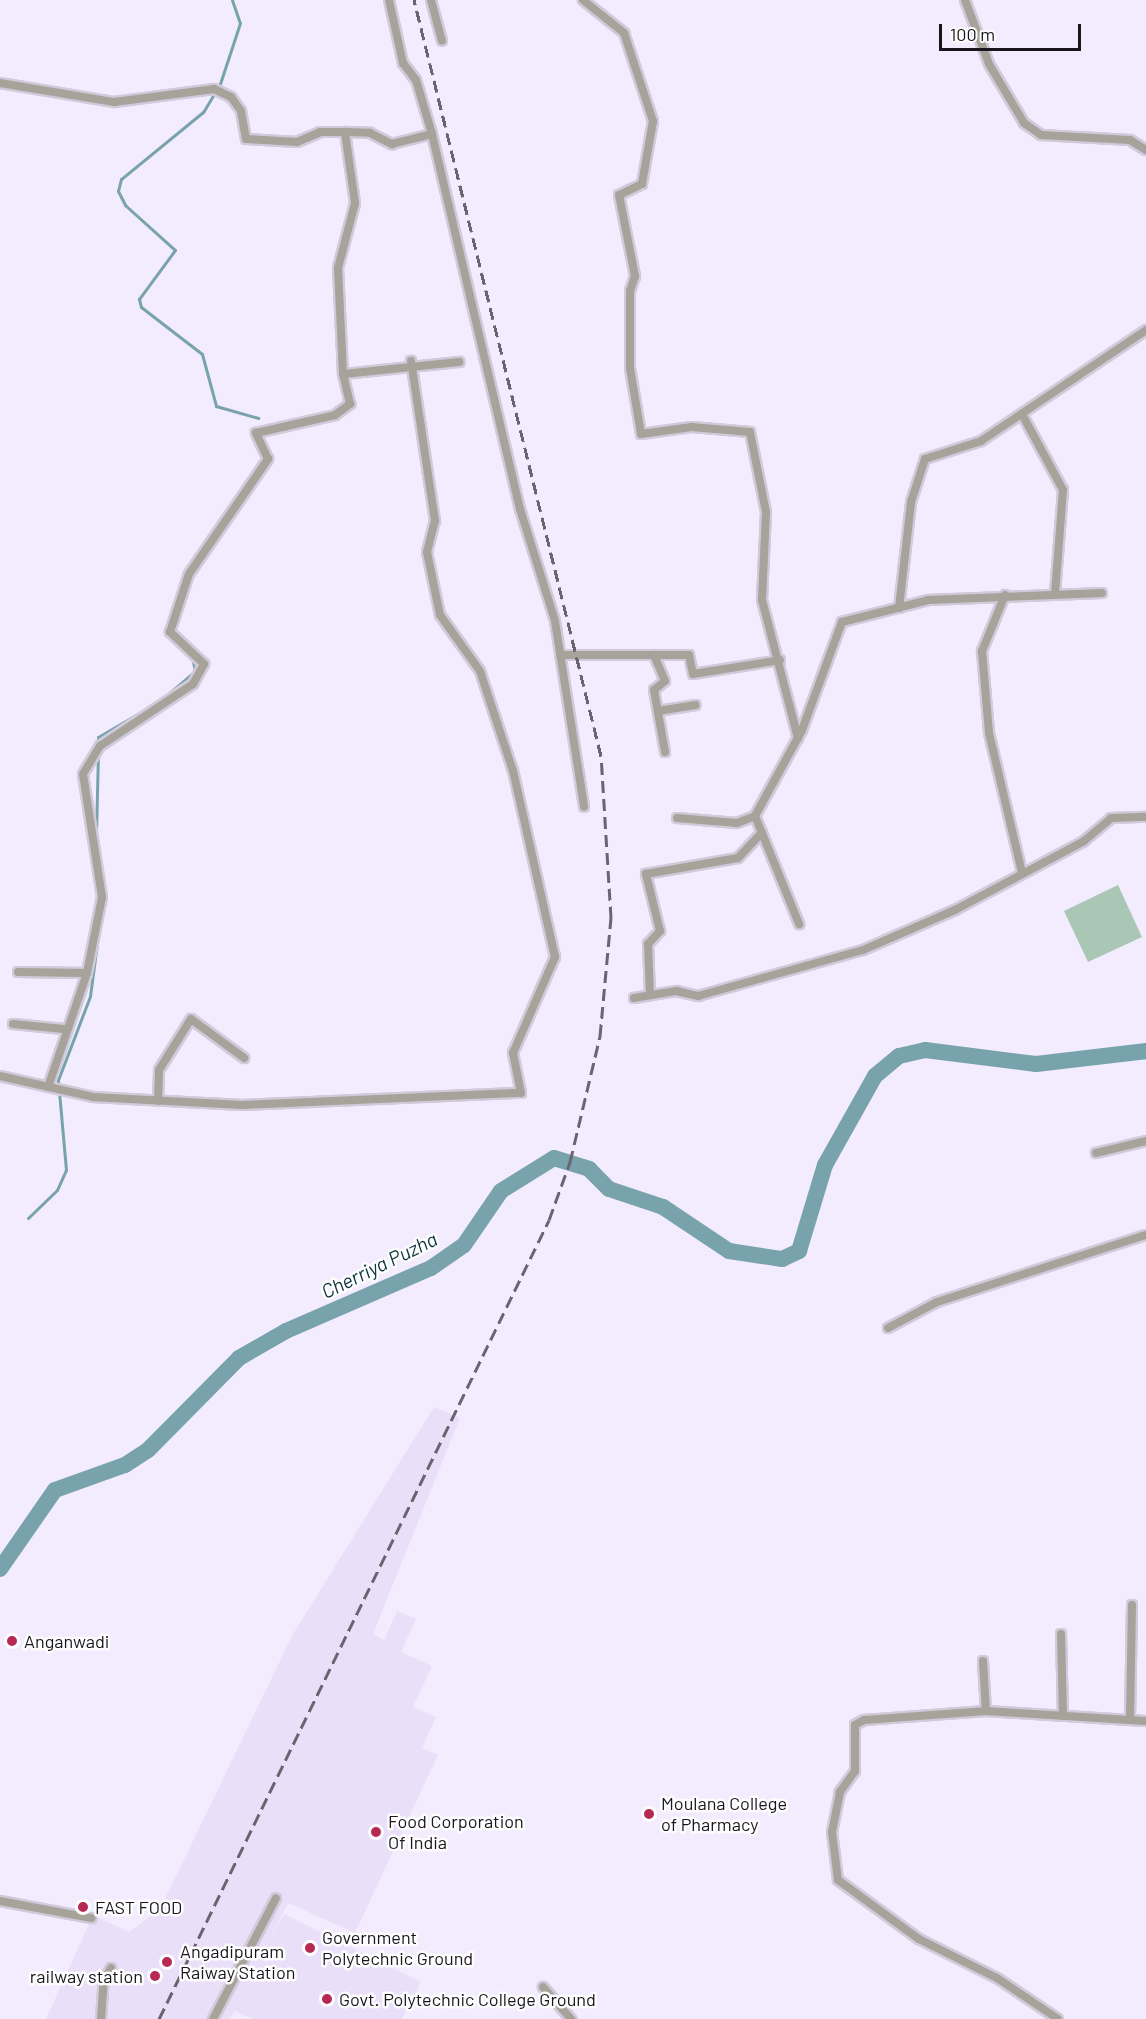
<!DOCTYPE html>
<style>
body{margin:0}
#map{position:relative;width:1146px;height:2019px;overflow:hidden;background:#f3ecff;font-family:Barlow,sans-serif}
div>[style]{position:absolute}
.built>*{inset:0;background:#eadff9}
.green>*{inset:0;background:#aac6b5}
.stream>*{height:3px;margin:-1.5px;padding:0 1.5px;transform-origin:1.5px;border-radius:1.5px;background:#78a3ac}
.river>*{height:16px;margin:-8px;padding:0 8px;transform-origin:8px;border-radius:8px;background:#78a3ac}
.roads{filter:drop-shadow(2px 0 #d0cadb) drop-shadow(-2px 0 #d0cadb) drop-shadow(0 2px #d0cadb) drop-shadow(0 -2px #d0cadb)}
.minor>*{height:8px;margin:-4px;padding:0 4px;transform-origin:4px;border-radius:4px;background:#a7a29a}
.rail>*{height:3px;margin-top:-1.5px;transform-origin:0;background:repeating-linear-gradient(90deg,#696570 0 12px,transparent 0 18px)}
.dots>*{width:16px;height:16px;translate:-50% -50%;box-sizing:border-box;border:3px solid #fdfdfd;border-radius:50%}
span{translate:-50% -50%;white-space:nowrap;text-align:center;line-height:1.15;-webkit-text-stroke:5px #fdfdfd;paint-order:stroke}
.poi-label{font-size:18px;color:#18161c}
.left{translate:0 -50%;text-align:left}
.right{translate:-100% -50%;text-align:right}
.water-label{font-size:20px;color:#0b363d;font-style:italic}
.scale{position:absolute;left:939px;top:24px;width:142px;height:27px;box-sizing:border-box;border:3px solid #18161c;border-top:0;padding-left:8px;font-size:18px;line-height:21px;white-space:nowrap;color:#18161c;-webkit-text-stroke:4px #fdfdfd;paint-order:stroke}
</style>
<div id="map">
<div class="built">
<i style="clip-path:polygon(434px 1407px,460px 1418px,373px 1634px,384px 1640px,397px 1611px,416px 1619px,401px 1652px,432px 1666px,413px 1707px,436px 1717px,422px 1748px,438px 1755px,355px 1933px,288px 1903px,269px 1941px,284px 1914px,421px 1982px,402px 2019px,252px 2019px,235px 2011px,230px 2019px,46px 2019px,93px 1915px,129px 1932px,160px 1909px,293px 1634px)"></i>
</div>
<div class="green">
<i style="clip-path:polygon(1118px 885px,1142px 937px,1088px 962px,1064px 911px)"></i>
</div>
<div class="stream">
<i style="left:232px;top:0;width:24px;rotate:71deg"></i>
<i style="left:240px;top:23px;width:64px;rotate:108.2deg"></i>
<i style="left:220px;top:84px;width:33px;rotate:121deg"></i>
<i style="left:203px;top:112px;width:106px;rotate:140.7deg"></i>
<i style="left:121px;top:179px;width:12px;rotate:104deg"></i>
<i style="left:118px;top:191px;width:16px;rotate:63deg"></i>
<i style="left:125px;top:205px;width:67px;rotate:42deg"></i>
<i style="left:175px;top:250px;width:61px;rotate:126.3deg"></i>
<i style="left:139px;top:299px;width:8px;rotate:76deg"></i>
<i style="left:141px;top:307px;width:77px;rotate:37.6deg"></i>
<i style="left:202px;top:354px;width:54px;rotate:74.9deg"></i>
<i style="left:216px;top:406px;width:44px;rotate:15.9deg"></i>
<i style="left:98px;top:744px;width:7px;rotate:-90deg"></i>
<i style="left:98px;top:737px;width:72px;rotate:-30.1deg"></i>
<i style="left:160px;top:701px;width:46px;rotate:-40.6deg"></i>
<i style="left:195px;top:671px;width:14px;rotate:-102deg"></i>
<i style="left:192px;top:657px;width:36px;rotate:-136deg"></i>
<i style="left:166px;top:632px;width:57px;rotate:-72.5deg"></i>
<i style="left:96px;top:834px;width:80px;rotate:-88.6deg"></i>
<i style="left:95px;top:876px;width:26px;rotate:83deg"></i>
<i style="left:28px;top:1218px;width:40px;rotate:-44deg"></i>
<i style="left:57px;top:1190px;width:22px;rotate:-66deg"></i>
<i style="left:66px;top:1170px;width:90px;rotate:-95.1deg"></i>
<i style="left:58px;top:1080px;width:90px;rotate:-69.1deg"></i>
<i style="left:90px;top:996px;width:76px;rotate:-82.4deg"></i>
</div>
<div class="river">
<i style="left:0;top:1569px;width:96px;rotate:-55.2deg"></i>
<i style="left:55px;top:1490px;width:74px;rotate:-19.7deg"></i>
<i style="left:125px;top:1465px;width:27px;rotate:-33deg"></i>
<i style="left:148px;top:1450px;width:129px;rotate:-45.3deg"></i>
<i style="left:239px;top:1358px;width:54px;rotate:-29.9deg"></i>
<i style="left:286px;top:1331px;width:158px;rotate:-23.5deg"></i>
<i style="left:431px;top:1268px;width:40px;rotate:-34.9deg"></i>
<i style="left:464px;top:1245px;width:65px;rotate:-55.6deg"></i>
<i style="left:501px;top:1191px;width:62px;rotate:-31.9deg"></i>
<i style="left:554px;top:1158px;width:37px;rotate:17deg"></i>
<i style="left:589px;top:1169px;width:28px;rotate:45deg"></i>
<i style="left:609px;top:1189px;width:57px;rotate:18.4deg"></i>
<i style="left:663px;top:1207px;width:79px;rotate:33.7deg"></i>
<i style="left:729px;top:1251px;width:54px;rotate:8.6deg"></i>
<i style="left:782px;top:1259px;width:19px;rotate:-25deg"></i>
<i style="left:799px;top:1251px;width:90px;rotate:-73.2deg"></i>
<i style="left:825px;top:1165px;width:102px;rotate:-60.7deg"></i>
<i style="left:875px;top:1076px;width:31px;rotate:-40deg"></i>
<i style="left:899px;top:1056px;width:27px;rotate:-13deg"></i>
<i style="left:925px;top:1050px;width:112px;rotate:7.2deg"></i>
<i style="left:1036px;top:1064px;width:111px;rotate:-6.7deg"></i>
</div>
<div class="roads">
<div class="minor">
<i style="left:389px;top:0;width:65px;rotate:77.5deg"></i>
<i style="left:403px;top:63px;width:21px;rotate:53deg"></i>
<i style="left:416px;top:80px;width:56px;rotate:73.5deg"></i>
<i style="left:432px;top:134px;width:385px;rotate:76.8deg"></i>
<i style="left:520px;top:509px;width:117px;rotate:72.6deg"></i>
<i style="left:555px;top:621px;width:188px;rotate:81.1deg"></i>
<i style="left:431px;top:0;width:42px;rotate:75deg"></i>
<i style="left:583px;top:0;width:53px;rotate:38.8deg"></i>
<i style="left:624px;top:33px;width:93px;rotate:71.8deg"></i>
<i style="left:653px;top:121px;width:64px;rotate:99.9deg"></i>
<i style="left:642px;top:184px;width:25px;rotate:154deg"></i>
<i style="left:619px;top:195px;width:83px;rotate:78.8deg"></i>
<i style="left:635px;top:276px;width:16px;rotate:108deg"></i>
<i style="left:630px;top:291px;width:77px;rotate:90deg"></i>
<i style="left:630px;top:368px;width:67px;rotate:80.5deg"></i>
<i style="left:641px;top:434px;width:51px;rotate:-7.8deg"></i>
<i style="left:692px;top:427px;width:58px;rotate:4.9deg"></i>
<i style="left:750px;top:432px;width:82px;rotate:78.7deg"></i>
<i style="left:766px;top:512px;width:88px;rotate:92.6deg"></i>
<i style="left:762px;top:600px;width:143px;rotate:75.4deg"></i>
<i style="left:965px;top:0;width:68px;rotate:69.4deg"></i>
<i style="left:989px;top:64px;width:69px;rotate:59.3deg"></i>
<i style="left:1024px;top:123px;width:21px;rotate:35deg"></i>
<i style="left:1041px;top:135px;width:89px;rotate:3.2deg"></i>
<i style="left:1130px;top:140px;width:19px;rotate:32deg"></i>
<i style="left:0;top:83px;width:116px;rotate:9.5deg"></i>
<i style="left:114px;top:102px;width:101px;rotate:-7.4deg"></i>
<i style="left:214px;top:89px;width:19px;rotate:25deg"></i>
<i style="left:231px;top:97px;width:17px;rotate:54deg"></i>
<i style="left:241px;top:111px;width:28px;rotate:80deg"></i>
<i style="left:246px;top:139px;width:51px;rotate:3.4deg"></i>
<i style="left:297px;top:142px;width:25px;rotate:-23deg"></i>
<i style="left:320px;top:132px;width:25px"></i>
<i style="left:343px;top:374px;width:117px;rotate:-5.9deg"></i>
<i style="left:1023px;top:416px;width:84px;rotate:61.6deg"></i>
<i style="left:1063px;top:490px;width:104px;rotate:94.4deg"></i>
<i style="left:1005px;top:595px;width:61px;rotate:112.3deg"></i>
<i style="left:982px;top:651px;width:82px;rotate:85.1deg"></i>
<i style="left:989px;top:733px;width:144px;rotate:76.7deg"></i>
<i style="left:899px;top:608px;width:107px;rotate:-83.5deg"></i>
<i style="left:911px;top:502px;width:45px;rotate:-72deg"></i>
<i style="left:925px;top:459px;width:59px;rotate:-17.8deg"></i>
<i style="left:981px;top:441px;width:199px;rotate:-33.9deg"></i>
<i style="left:560px;top:655px;width:129px"></i>
<i style="left:689px;top:655px;width:19px;rotate:78deg"></i>
<i style="left:693px;top:674px;width:88px;rotate:-9.1deg"></i>
<i style="left:654px;top:655px;width:28px;rotate:67deg"></i>
<i style="left:665px;top:681px;width:14px;rotate:141deg"></i>
<i style="left:654px;top:690px;width:63px;rotate:79.9deg"></i>
<i style="left:658px;top:711px;width:38px;rotate:-9deg"></i>
<i style="left:755px;top:816px;width:117px;rotate:67.8deg"></i>
<i style="left:677px;top:818px;width:60px;rotate:4.8deg"></i>
<i style="left:737px;top:823px;width:19px;rotate:-21deg"></i>
<i style="left:755px;top:816px;width:98px;rotate:-61.3deg"></i>
<i style="left:802px;top:730px;width:115px;rotate:-69.7deg"></i>
<i style="left:842px;top:622px;width:89px;rotate:-14.3deg"></i>
<i style="left:928px;top:600px;width:174px;rotate:-2.3deg"></i>
<i style="left:18px;top:972px;width:69px;rotate:0.8deg"></i>
<i style="left:650px;top:995px;width:51px;rotate:-92.2deg"></i>
<i style="left:648px;top:944px;width:18px;rotate:-47deg"></i>
<i style="left:660px;top:931px;width:59px;rotate:-103.8deg"></i>
<i style="left:646px;top:874px;width:93px;rotate:-9.9deg"></i>
<i style="left:738px;top:858px;width:35px;rotate:-47deg"></i>
<i style="left:634px;top:998px;width:43px;rotate:-9.5deg"></i>
<i style="left:676px;top:991px;width:23px;rotate:13deg"></i>
<i style="left:698px;top:996px;width:171px;rotate:-15.6deg"></i>
<i style="left:863px;top:950px;width:100px;rotate:-23.5deg"></i>
<i style="left:955px;top:910px;width:146px;rotate:-28.1deg"></i>
<i style="left:1084px;top:841px;width:35px;rotate:-40deg"></i>
<i style="left:1111px;top:818px;width:35px;rotate:-2deg"></i>
<i style="left:13px;top:1024px;width:51px;rotate:5.6deg"></i>
<i style="left:0;top:1076px;width:95px;rotate:12.7deg"></i>
<i style="left:93px;top:1097px;width:149px;rotate:3.1deg"></i>
<i style="left:242px;top:1105px;width:279px;rotate:-2.5deg"></i>
<i style="left:521px;top:1093px;width:41px;rotate:-101.3deg"></i>
<i style="left:513px;top:1053px;width:105px;rotate:-66.4deg"></i>
<i style="left:555px;top:957px;width:191px;rotate:-102.7deg"></i>
<i style="left:513px;top:771px;width:105px;rotate:-108.3deg"></i>
<i style="left:480px;top:671px;width:69px;rotate:-125.5deg"></i>
<i style="left:440px;top:615px;width:64px;rotate:-101.7deg"></i>
<i style="left:427px;top:552px;width:32px;rotate:-76deg"></i>
<i style="left:435px;top:521px;width:162px;rotate:-98.5deg"></i>
<i style="left:48px;top:1087px;width:120px;rotate:-71.1deg"></i>
<i style="left:87px;top:973px;width:77px;rotate:-78.8deg"></i>
<i style="left:102px;top:897px;width:124px;rotate:-98.8deg"></i>
<i style="left:83px;top:774px;width:33px;rotate:-59deg"></i>
<i style="left:100px;top:746px;width:112px;rotate:-33.7deg"></i>
<i style="left:193px;top:684px;width:23px;rotate:-61deg"></i>
<i style="left:204px;top:664px;width:47px;rotate:-136.7deg"></i>
<i style="left:170px;top:632px;width:61px;rotate:-71.9deg"></i>
<i style="left:189px;top:574px;width:140px;rotate:-55.5deg"></i>
<i style="left:268px;top:459px;width:29px;rotate:-115deg"></i>
<i style="left:256px;top:433px;width:81px;rotate:-12.8deg"></i>
<i style="left:335px;top:415px;width:19px;rotate:-36deg"></i>
<i style="left:350px;top:404px;width:31px;rotate:-103deg"></i>
<i style="left:343px;top:374px;width:106px;rotate:-92.7deg"></i>
<i style="left:338px;top:268px;width:67px;rotate:-75.3deg"></i>
<i style="left:355px;top:203px;width:72px;rotate:-98deg"></i>
<i style="left:345px;top:132px;width:25px;rotate:2deg"></i>
<i style="left:370px;top:133px;width:25px;rotate:27deg"></i>
<i style="left:392px;top:144px;width:41px;rotate:-14deg"></i>
<i style="left:158px;top:1101px;width:31px;rotate:-88deg"></i>
<i style="left:159px;top:1070px;width:60px;rotate:-57.9deg"></i>
<i style="left:191px;top:1019px;width:66px;rotate:36.3deg"></i>
<i style="left:1096px;top:1153px;width:51px;rotate:-13.5deg"></i>
<i style="left:888px;top:1328px;width:55px;rotate:-28deg"></i>
<i style="left:937px;top:1302px;width:219px;rotate:-17.8deg"></i>
<i style="left:1061px;top:1634px;width:82px;rotate:88.6deg"></i>
<i style="left:983px;top:1661px;width:50px;rotate:86.6deg"></i>
<i style="left:986px;top:1711px;width:160px;rotate:3.6deg"></i>
<i style="left:986px;top:1711px;width:122px;rotate:175.8deg"></i>
<i style="left:864px;top:1720px;width:10px;rotate:151deg"></i>
<i style="left:855px;top:1725px;width:46px;rotate:90deg"></i>
<i style="left:855px;top:1771px;width:26px;rotate:126deg"></i>
<i style="left:840px;top:1792px;width:41px;rotate:101.3deg"></i>
<i style="left:832px;top:1832px;width:48px;rotate:82.9deg"></i>
<i style="left:838px;top:1880px;width:100px;rotate:36.1deg"></i>
<i style="left:919px;top:1939px;width:87px;rotate:26.6deg"></i>
<i style="left:997px;top:1978px;width:73px;rotate:33.9deg"></i>
<i style="left:1130px;top:1720px;width:115px;rotate:-89deg"></i>
<i style="left:0;top:1901px;width:93px;rotate:10.6deg"></i>
<i style="left:543px;top:1987px;width:43px;rotate:48.8deg"></i>
<i style="left:101px;top:2019px;width:39px;rotate:-86deg"></i>
<i style="left:104px;top:1980px;width:14px;rotate:-60deg"></i>
<i style="left:213px;top:2019px;width:136px;rotate:-62.5deg"></i>
</div>
</div>
<div class="rail">
<i style="left:159px;top:2019px;width:889px;rotate:-63.98deg"></i>
<i style="left:549px;top:1220px;width:62px;rotate:-70.1deg"></i>
<i style="left:570px;top:1162px;width:130px;rotate:-76.6deg"></i>
<i style="left:600px;top:1036px;width:119px;rotate:-84.7deg"></i>
<i style="left:611px;top:918px;width:162px;rotate:-93.5deg"></i>
<i style="left:601px;top:756px;width:779px;rotate:-103.89deg"></i>
</div>
<div class="dots">
<i style="left:12px;top:1641px;background:#b72854"></i>
<i style="left:649px;top:1814px;background:#b72854"></i>
<i style="left:376px;top:1832px;background:#b72854"></i>
<i style="left:83px;top:1907px;background:#b72854"></i>
<i style="left:310px;top:1948px;background:#b72854"></i>
<i style="left:167px;top:1962px;background:#b72854"></i>
<i style="left:155px;top:1976px;background:#b72854"></i>
<i style="left:327px;top:1999px;background:#b72854"></i>
</div>
<div class="poi-label">
<span class="left" style="left:24px;top:1641px">Anganwadi</span>
<span class="left" style="left:661px;top:1814px">Moulana College<br>of Pharmacy</span>
<span class="left" style="left:388px;top:1832px">Food Corporation<br>Of India</span>
<span class="left" style="left:95px;top:1907px">FAST FOOD</span>
<span class="left" style="left:322px;top:1948px">Government<br>Polytechnic Ground</span>
<span class="left" style="left:180px;top:1962px">Angadipuram<br>Raiway Station</span>
<span class="right" style="left:143px;top:1976px">railway station</span>
<span class="left" style="left:339px;top:1999px">Govt. Polytechnic College Ground</span>
</div>
<div class="water-label">
<span style="left:379px;top:1265px;rotate:-26deg">Cherriya Puzha</span>
</div>
<div class="scale">100 m</div>
</div>
